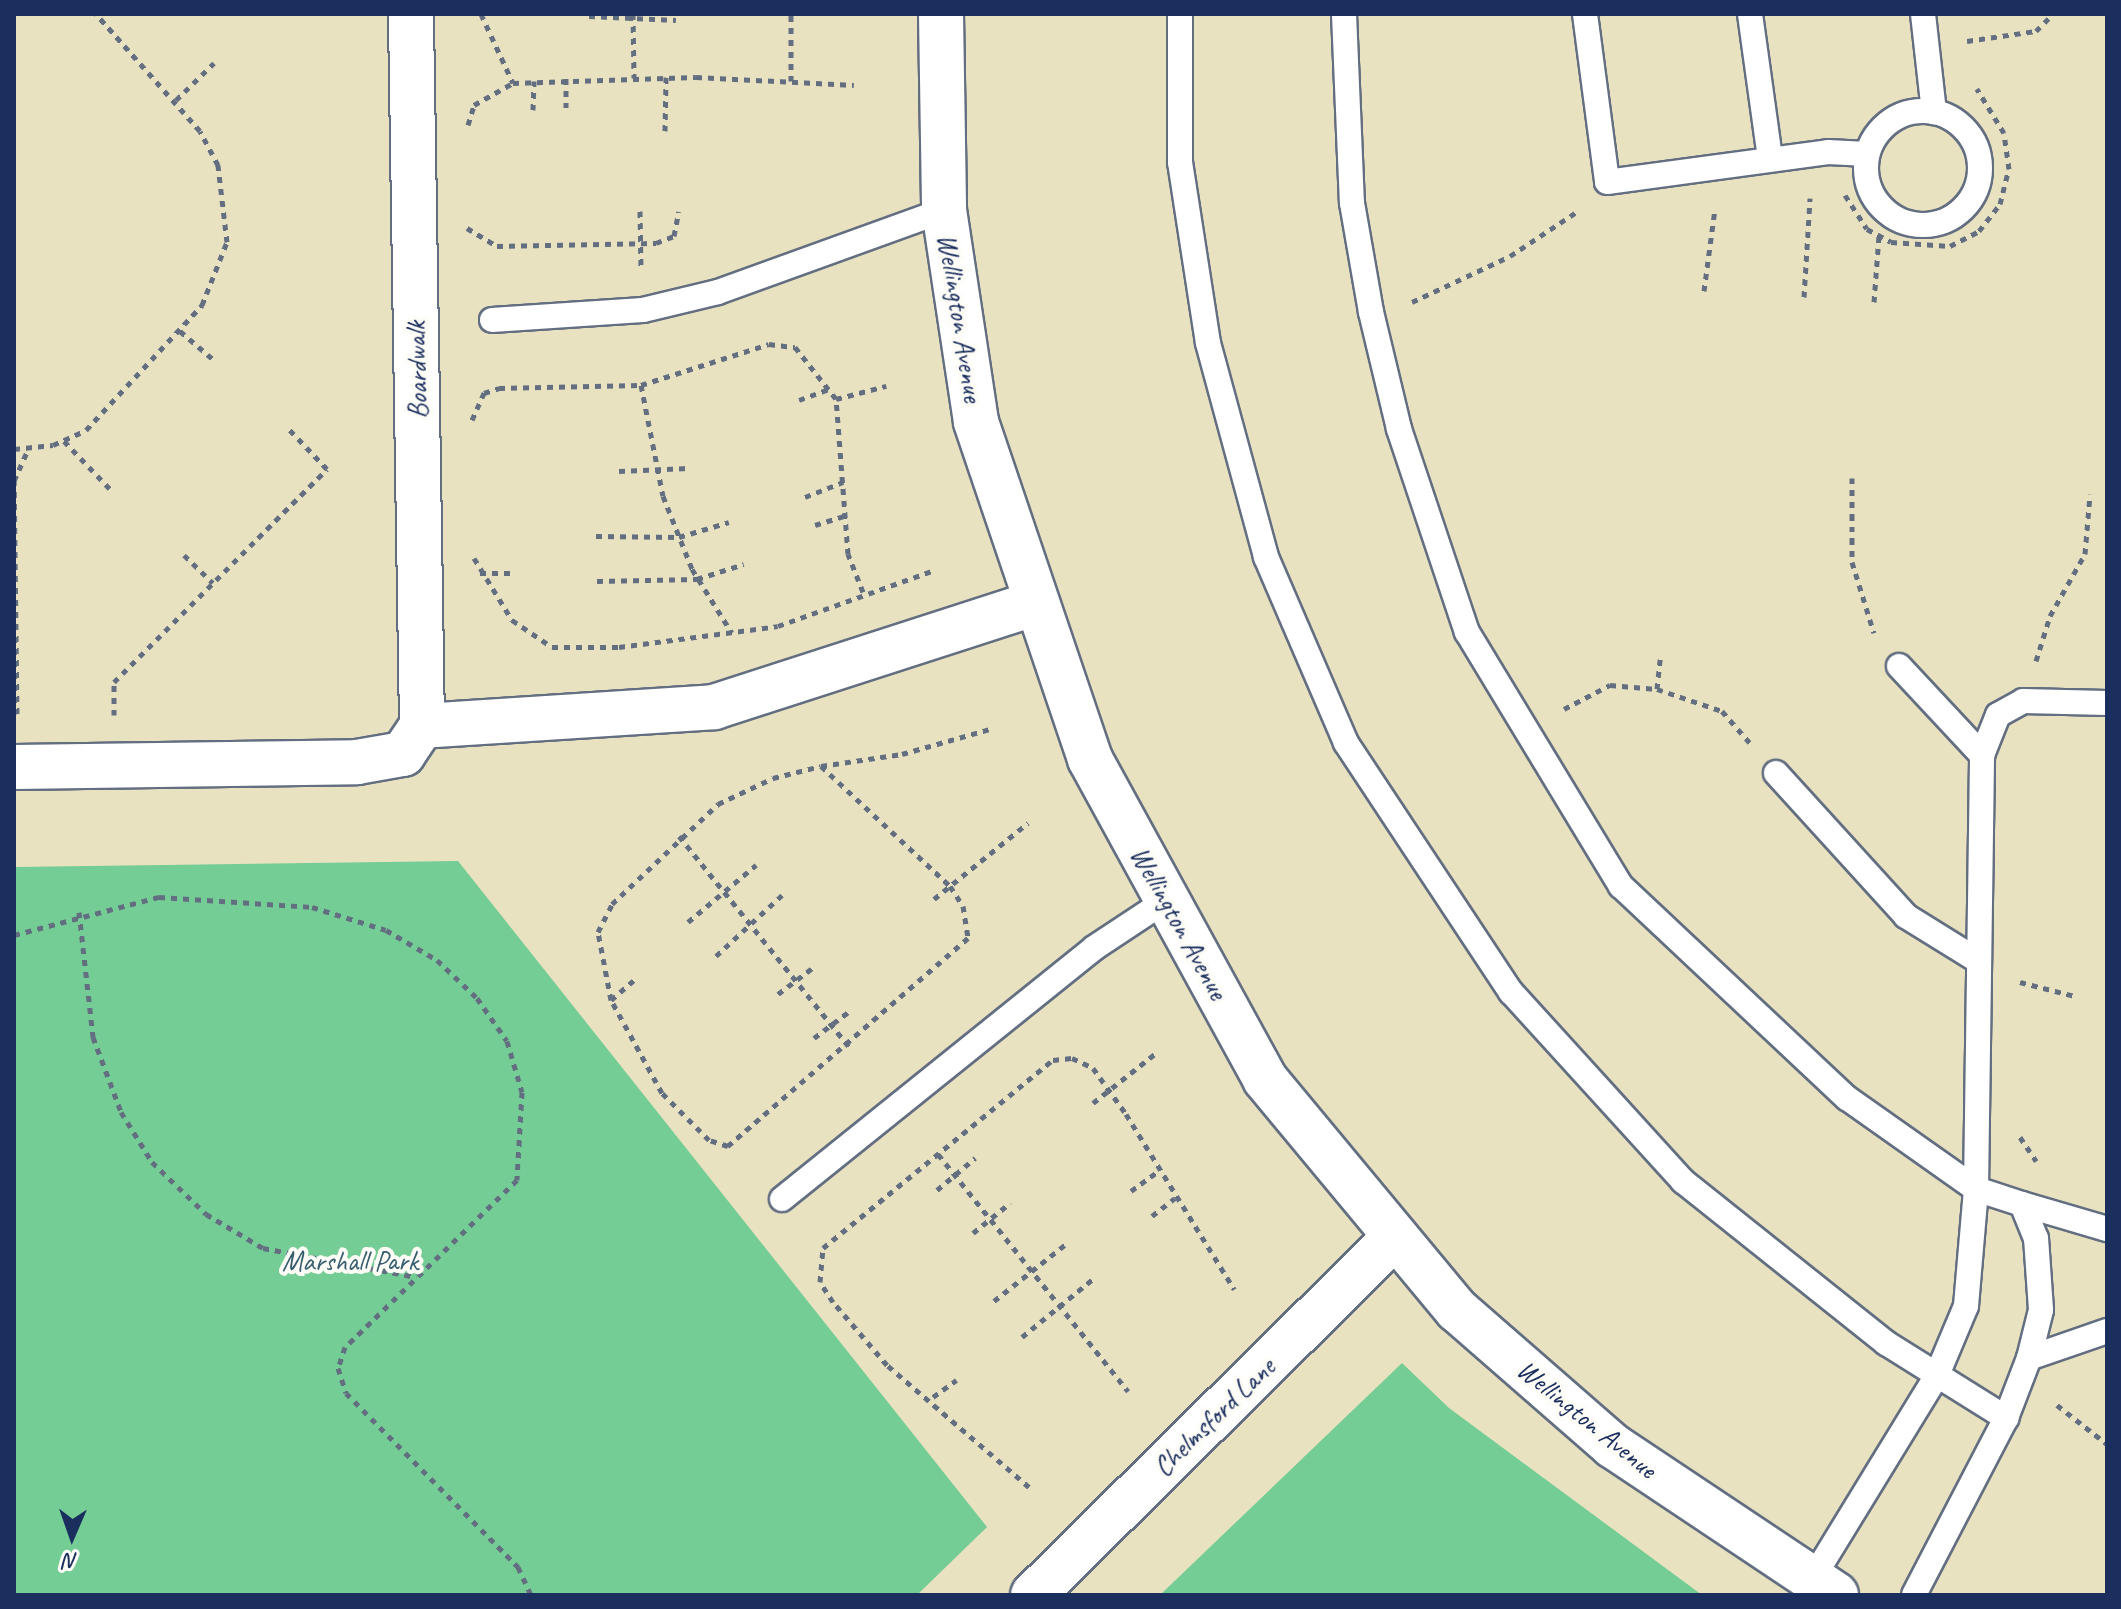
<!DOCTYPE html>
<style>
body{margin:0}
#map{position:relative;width:2121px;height:1609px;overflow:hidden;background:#e9e2c1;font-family:Caveat,sans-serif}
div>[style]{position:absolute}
.green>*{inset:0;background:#74cd94}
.path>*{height:5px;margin-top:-2.5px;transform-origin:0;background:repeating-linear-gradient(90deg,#636e81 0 6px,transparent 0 12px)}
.roads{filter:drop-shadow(2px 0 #636e81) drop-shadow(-2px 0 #636e81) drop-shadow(0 2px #636e81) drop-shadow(0 -2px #636e81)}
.lane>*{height:24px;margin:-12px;padding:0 12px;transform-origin:12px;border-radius:12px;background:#fff}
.lane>.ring{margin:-12px;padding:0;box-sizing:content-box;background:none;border:24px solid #fff;border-radius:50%}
.street>*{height:44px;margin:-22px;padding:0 22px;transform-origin:22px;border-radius:22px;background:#fff}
span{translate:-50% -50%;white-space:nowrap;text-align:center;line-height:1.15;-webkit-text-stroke:8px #fdfcf7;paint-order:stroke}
.street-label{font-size:28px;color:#1b2f5e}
.park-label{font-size:28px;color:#365e6e}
.frame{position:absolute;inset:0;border:16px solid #1b2f5e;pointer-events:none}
.north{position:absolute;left:32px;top:1497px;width:80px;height:80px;-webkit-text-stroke:6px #fdfcf7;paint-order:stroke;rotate:182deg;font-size:22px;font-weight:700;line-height:32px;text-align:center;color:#1b2f5e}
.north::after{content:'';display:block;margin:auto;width:28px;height:36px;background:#1b2f5e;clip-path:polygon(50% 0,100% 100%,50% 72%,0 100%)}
</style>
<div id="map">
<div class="green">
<i style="clip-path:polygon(458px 861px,987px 1527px,917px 1595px,14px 1595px,14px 867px)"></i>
<i style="clip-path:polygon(1402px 1363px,1449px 1408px,1702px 1595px,1160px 1595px)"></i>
</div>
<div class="path">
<i style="left:481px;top:14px;width:76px;rotate:65.1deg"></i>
<i style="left:633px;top:14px;width:64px;rotate:89.1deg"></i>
<i style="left:589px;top:16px;width:87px;rotate:2.6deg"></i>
<i style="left:1967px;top:41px;width:70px;rotate:-8.2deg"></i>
<i style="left:2036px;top:31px;width:24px;rotate:-45deg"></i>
<i style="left:566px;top:78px;width:32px;rotate:90deg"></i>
<i style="left:791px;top:81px;width:67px;rotate:-90deg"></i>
<i style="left:176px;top:100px;width:53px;rotate:-44.2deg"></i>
<i style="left:533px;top:110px;width:29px;rotate:-88deg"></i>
<i style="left:468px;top:125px;width:21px;rotate:-73deg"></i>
<i style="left:474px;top:105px;width:45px;rotate:-29.4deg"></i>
<i style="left:513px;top:83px;width:183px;rotate:-1.9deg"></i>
<i style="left:696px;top:77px;width:158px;rotate:2.9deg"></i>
<i style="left:665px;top:131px;width:54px;rotate:-88.9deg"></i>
<i style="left:1845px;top:195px;width:40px;rotate:57.1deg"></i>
<i style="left:1867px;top:229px;width:27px;rotate:28deg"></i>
<i style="left:1891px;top:242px;width:59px;rotate:3.9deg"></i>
<i style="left:1950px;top:246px;width:33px;rotate:-27deg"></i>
<i style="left:1979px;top:231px;width:34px;rotate:-52deg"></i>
<i style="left:2000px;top:204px;width:36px;rotate:-76deg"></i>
<i style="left:2009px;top:169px;width:36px;rotate:-98deg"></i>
<i style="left:2004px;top:133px;width:52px;rotate:-121.5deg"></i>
<i style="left:640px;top:211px;width:58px;rotate:89deg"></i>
<i style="left:467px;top:228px;width:35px;rotate:31deg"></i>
<i style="left:497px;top:246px;width:159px;rotate:-1.1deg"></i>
<i style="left:656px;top:243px;width:19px;rotate:-21deg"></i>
<i style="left:674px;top:236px;width:25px;rotate:-79deg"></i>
<i style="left:1704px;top:291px;width:83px;rotate:-82.4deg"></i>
<i style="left:1804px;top:297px;width:99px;rotate:-86.5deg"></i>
<i style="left:1412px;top:302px;width:108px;rotate:-25.1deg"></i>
<i style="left:1510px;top:256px;width:82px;rotate:-33.5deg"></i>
<i style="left:1874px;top:302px;width:66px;rotate:-85.7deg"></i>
<i style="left:180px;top:331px;width:46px;rotate:40.6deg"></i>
<i style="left:641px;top:385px;width:134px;rotate:-17.8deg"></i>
<i style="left:769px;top:344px;width:26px;rotate:7deg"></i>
<i style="left:795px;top:347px;width:66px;rotate:51.7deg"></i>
<i style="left:799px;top:400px;width:33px;rotate:-20deg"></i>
<i style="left:472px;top:420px;width:30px;rotate:-66deg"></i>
<i style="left:484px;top:393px;width:16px;rotate:-18deg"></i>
<i style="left:499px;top:388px;width:142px;rotate:-1.2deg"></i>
<i style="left:641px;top:385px;width:113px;rotate:78.8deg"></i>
<i style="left:663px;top:496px;width:79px;rotate:68.3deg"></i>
<i style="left:692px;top:569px;width:75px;rotate:58deg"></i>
<i style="left:64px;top:441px;width:69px;rotate:46.2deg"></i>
<i style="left:14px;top:449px;width:39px;rotate:-6deg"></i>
<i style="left:53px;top:445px;width:36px;rotate:-24deg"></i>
<i style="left:86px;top:430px;width:171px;rotate:-47.1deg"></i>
<i style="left:202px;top:305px;width:68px;rotate:-68.4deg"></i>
<i style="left:227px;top:242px;width:78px;rotate:-96.7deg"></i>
<i style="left:218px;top:165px;width:38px;rotate:-118deg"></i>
<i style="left:200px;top:131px;width:157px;rotate:-131.6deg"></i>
<i style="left:619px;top:471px;width:70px;rotate:-2.5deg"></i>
<i style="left:1852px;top:478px;width:84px;rotate:90deg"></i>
<i style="left:1852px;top:562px;width:74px;rotate:72.8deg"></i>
<i style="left:805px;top:497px;width:41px;rotate:-21.5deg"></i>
<i style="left:815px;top:525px;width:30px;rotate:-17deg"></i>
<i style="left:596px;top:536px;width:83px;rotate:0.7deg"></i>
<i style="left:679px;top:537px;width:52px;rotate:-16.7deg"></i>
<i style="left:184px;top:555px;width:40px;rotate:44deg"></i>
<i style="left:474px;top:558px;width:73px;rotate:58.5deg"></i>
<i style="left:512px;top:620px;width:48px;rotate:34deg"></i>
<i style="left:552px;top:647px;width:67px"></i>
<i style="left:619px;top:647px;width:160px;rotate:-7.5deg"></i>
<i style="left:778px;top:626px;width:166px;rotate:-19.7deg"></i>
<i style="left:480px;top:573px;width:34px"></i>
<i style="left:597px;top:581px;width:100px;rotate:-1.1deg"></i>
<i style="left:697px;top:579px;width:49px;rotate:-17.7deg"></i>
<i style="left:863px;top:592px;width:41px;rotate:-111.5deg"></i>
<i style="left:848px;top:554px;width:155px;rotate:-94.4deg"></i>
<i style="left:836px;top:399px;width:52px;rotate:-14.6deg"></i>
<i style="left:2036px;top:661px;width:47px;rotate:-72.7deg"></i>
<i style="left:2050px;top:616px;width:71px;rotate:-60.6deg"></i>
<i style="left:2085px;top:554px;width:60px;rotate:-85.2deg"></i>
<i style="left:1657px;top:689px;width:30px;rotate:-84deg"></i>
<i style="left:1564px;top:709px;width:52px;rotate:-27.6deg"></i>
<i style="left:1610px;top:685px;width:47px;rotate:4.9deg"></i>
<i style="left:1657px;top:689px;width:69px;rotate:18.7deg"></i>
<i style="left:1722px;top:711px;width:43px;rotate:48.8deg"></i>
<i style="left:17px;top:714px;width:233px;rotate:-90.7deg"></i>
<i style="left:14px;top:481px;width:36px;rotate:-66deg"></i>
<i style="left:114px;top:715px;width:33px;rotate:-90deg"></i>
<i style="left:114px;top:682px;width:301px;rotate:-45deg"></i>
<i style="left:327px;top:469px;width:57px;rotate:-133.6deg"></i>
<i style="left:821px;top:766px;width:176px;rotate:42.9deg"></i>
<i style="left:950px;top:886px;width:24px;rotate:57deg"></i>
<i style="left:963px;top:906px;width:32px;rotate:81deg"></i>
<i style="left:968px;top:938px;width:318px;rotate:139.1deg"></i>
<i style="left:728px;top:1146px;width:20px;rotate:-162deg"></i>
<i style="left:709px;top:1140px;width:66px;rotate:-135deg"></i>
<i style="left:662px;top:1093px;width:106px;rotate:-118.7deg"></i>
<i style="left:611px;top:1000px;width:69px;rotate:-100.8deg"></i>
<i style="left:598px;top:932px;width:31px;rotate:-63deg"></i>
<i style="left:612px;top:904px;width:146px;rotate:-43.3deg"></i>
<i style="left:718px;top:804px;width:61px;rotate:-25.3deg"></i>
<i style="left:773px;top:778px;width:49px;rotate:-14deg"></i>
<i style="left:821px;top:766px;width:82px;rotate:-8.4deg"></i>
<i style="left:902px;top:754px;width:91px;rotate:-15.9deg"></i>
<i style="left:679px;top:836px;width:271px;rotate:51.1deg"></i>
<i style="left:934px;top:899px;width:121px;rotate:-39deg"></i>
<i style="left:79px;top:912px;width:126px;rotate:83.6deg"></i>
<i style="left:93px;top:1037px;width:80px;rotate:69.5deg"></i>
<i style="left:121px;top:1112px;width:59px;rotate:58.2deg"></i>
<i style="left:152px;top:1162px;width:75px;rotate:43.9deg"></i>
<i style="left:206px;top:1214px;width:66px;rotate:30.8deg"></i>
<i style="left:263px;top:1248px;width:156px;rotate:10.7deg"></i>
<i style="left:688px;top:922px;width:89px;rotate:-40deg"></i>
<i style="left:14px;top:935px;width:150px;rotate:-14.7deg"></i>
<i style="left:159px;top:897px;width:153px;rotate:3.7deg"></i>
<i style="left:312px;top:907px;width:77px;rotate:17.3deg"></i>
<i style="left:386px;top:930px;width:59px;rotate:30.5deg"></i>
<i style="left:437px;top:960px;width:55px;rotate:43.5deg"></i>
<i style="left:477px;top:998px;width:52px;rotate:55.1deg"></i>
<i style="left:507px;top:1041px;width:53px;rotate:73.6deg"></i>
<i style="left:522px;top:1092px;width:88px;rotate:93.3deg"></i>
<i style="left:517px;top:1180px;width:240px;rotate:135.8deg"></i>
<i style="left:345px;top:1347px;width:22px;rotate:108deg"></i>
<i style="left:338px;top:1368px;width:26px;rotate:72deg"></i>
<i style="left:346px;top:1393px;width:245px;rotate:45.3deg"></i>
<i style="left:518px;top:1567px;width:31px;rotate:65deg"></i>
<i style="left:716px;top:956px;width:90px;rotate:-42.7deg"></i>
<i style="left:2020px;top:982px;width:57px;rotate:14.3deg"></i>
<i style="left:778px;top:994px;width:46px;rotate:-37.1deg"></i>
<i style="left:611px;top:1000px;width:33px;rotate:-41deg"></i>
<i style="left:814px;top:1038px;width:46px;rotate:-37.1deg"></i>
<i style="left:1093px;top:1103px;width:80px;rotate:-38.4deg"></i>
<i style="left:2020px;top:1137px;width:29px;rotate:56deg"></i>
<i style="left:938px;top:1154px;width:304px;rotate:51.3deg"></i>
<i style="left:937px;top:1190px;width:50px;rotate:-40.1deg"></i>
<i style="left:1131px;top:1191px;width:34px;rotate:-36deg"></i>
<i style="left:1152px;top:1216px;width:29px;rotate:-38deg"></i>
<i style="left:973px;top:1233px;width:48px;rotate:-39deg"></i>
<i style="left:994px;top:1301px;width:92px;rotate:-38.4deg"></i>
<i style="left:1022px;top:1337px;width:93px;rotate:-39.3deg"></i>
<i style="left:933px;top:1397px;width:29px;rotate:-36deg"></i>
<i style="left:2057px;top:1405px;width:63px;rotate:38deg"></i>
<i style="left:1029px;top:1487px;width:187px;rotate:-139.3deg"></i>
<i style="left:887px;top:1365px;width:83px;rotate:-130.6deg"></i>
<i style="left:833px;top:1302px;width:24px;rotate:-123deg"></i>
<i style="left:820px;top:1282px;width:34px;rotate:-85deg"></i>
<i style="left:823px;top:1248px;width:297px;rotate:-39.3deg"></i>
<i style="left:1053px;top:1060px;width:19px;rotate:-6deg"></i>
<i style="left:1072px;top:1058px;width:23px;rotate:25deg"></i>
<i style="left:1093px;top:1068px;width:57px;rotate:54.3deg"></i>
<i style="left:1126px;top:1114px;width:206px;rotate:58.3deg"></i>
</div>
<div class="roads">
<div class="lane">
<i style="left:1180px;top:14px;width:148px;rotate:90deg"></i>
<i style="left:1180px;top:162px;width:183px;rotate:81.2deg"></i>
<i style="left:1208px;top:343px;width:222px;rotate:74.8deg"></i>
<i style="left:1266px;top:557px;width:202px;rotate:66.7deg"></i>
<i style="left:1346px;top:743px;width:299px;rotate:56.5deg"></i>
<i style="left:1511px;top:992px;width:256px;rotate:47.7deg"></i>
<i style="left:1683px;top:1181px;width:260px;rotate:38.6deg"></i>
<i style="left:1886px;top:1343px;width:142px;rotate:32deg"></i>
<i style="left:1344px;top:14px;width:189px;rotate:87.6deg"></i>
<i style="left:1352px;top:203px;width:111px;rotate:80.1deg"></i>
<i style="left:1371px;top:312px;width:120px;rotate:76.5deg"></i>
<i style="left:1399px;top:429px;width:214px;rotate:71.5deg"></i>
<i style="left:1467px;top:632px;width:297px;rotate:58.8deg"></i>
<i style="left:1621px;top:886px;width:310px;rotate:43.2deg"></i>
<i style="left:1847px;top:1098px;width:158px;rotate:35.2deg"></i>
<i style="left:1976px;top:1189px;width:48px;rotate:18.1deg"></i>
<i style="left:2022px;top:1204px;width:37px;rotate:68deg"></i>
<i style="left:2036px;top:1238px;width:72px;rotate:86deg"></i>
<i style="left:2041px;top:1310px;width:49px;rotate:104deg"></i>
<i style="left:2029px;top:1358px;width:64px;rotate:111deg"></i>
<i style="left:2006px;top:1418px;width:199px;rotate:117.5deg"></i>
<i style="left:1585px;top:14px;width:169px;rotate:82.5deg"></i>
<i style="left:1607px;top:182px;width:223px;rotate:-7.7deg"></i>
<i style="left:1828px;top:152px;width:39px;rotate:3deg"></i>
<i style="left:1750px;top:14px;width:146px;rotate:82.1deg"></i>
<i style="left:1923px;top:14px;width:99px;rotate:83.6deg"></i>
<i class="ring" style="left:1866px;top:111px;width:90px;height:90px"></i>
<i style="left:492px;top:320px;width:151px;rotate:-3.8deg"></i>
<i style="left:643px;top:310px;width:77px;rotate:-13.5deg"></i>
<i style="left:718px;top:292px;width:240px;rotate:-19.9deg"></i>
<i style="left:1899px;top:666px;width:122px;rotate:47deg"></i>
<i style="left:1776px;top:773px;width:193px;rotate:47.7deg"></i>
<i style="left:1906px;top:916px;width:84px;rotate:31.8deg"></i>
<i style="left:782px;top:1199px;width:400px;rotate:-38.8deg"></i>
<i style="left:1094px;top:948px;width:85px;rotate:-33.5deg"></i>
<i style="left:2022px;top:1204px;width:89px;rotate:16.4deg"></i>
<i style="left:2029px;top:1358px;width:83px;rotate:-19.1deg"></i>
<i style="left:1811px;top:1581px;width:241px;rotate:-58.5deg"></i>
<i style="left:1937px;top:1375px;width:75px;rotate:-67.2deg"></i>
<i style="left:1966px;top:1306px;width:117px;rotate:-85.1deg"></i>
<i style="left:1976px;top:1189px;width:434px;rotate:-89.2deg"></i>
<i style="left:1982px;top:755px;width:43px;rotate:-68.2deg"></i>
<i style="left:1998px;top:715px;width:29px;rotate:-29deg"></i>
<i style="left:2023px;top:701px;width:84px;rotate:1.4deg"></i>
</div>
<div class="street">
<i style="left:941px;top:14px;width:196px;rotate:89.1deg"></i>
<i style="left:944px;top:210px;width:214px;rotate:81.4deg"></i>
<i style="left:976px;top:422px;width:356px;rotate:71.3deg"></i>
<i style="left:1090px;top:759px;width:365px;rotate:61.3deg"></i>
<i style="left:1265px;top:1079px;width:300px;rotate:50.3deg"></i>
<i style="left:1457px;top:1310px;width:207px;rotate:41.1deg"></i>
<i style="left:1613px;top:1446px;width:268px;rotate:33.7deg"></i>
<i style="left:422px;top:726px;width:293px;rotate:-3.7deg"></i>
<i style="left:714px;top:707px;width:335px;rotate:-17.9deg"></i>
<i style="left:14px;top:767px;width:343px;rotate:-0.8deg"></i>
<i style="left:357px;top:762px;width:47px;rotate:-9.9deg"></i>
<i style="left:403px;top:754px;width:34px;rotate:-56deg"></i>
<i style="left:422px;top:726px;width:712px;rotate:-90.89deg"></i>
<i style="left:1033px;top:1595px;width:508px;rotate:-44.68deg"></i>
</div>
</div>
<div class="street-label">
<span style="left:960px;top:318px;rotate:81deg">Wellington Avenue</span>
<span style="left:417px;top:370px;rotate:-91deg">Boardwalk</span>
<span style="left:1179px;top:923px;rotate:61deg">Wellington Avenue</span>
<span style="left:1214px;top:1417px;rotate:-44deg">Chelmsford Lane</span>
<span style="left:1587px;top:1419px;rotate:39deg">Wellington Avenue</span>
</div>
<div class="park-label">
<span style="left:350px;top:1261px">Marshall Park</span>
</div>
<div class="frame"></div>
<div class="north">N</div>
</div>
